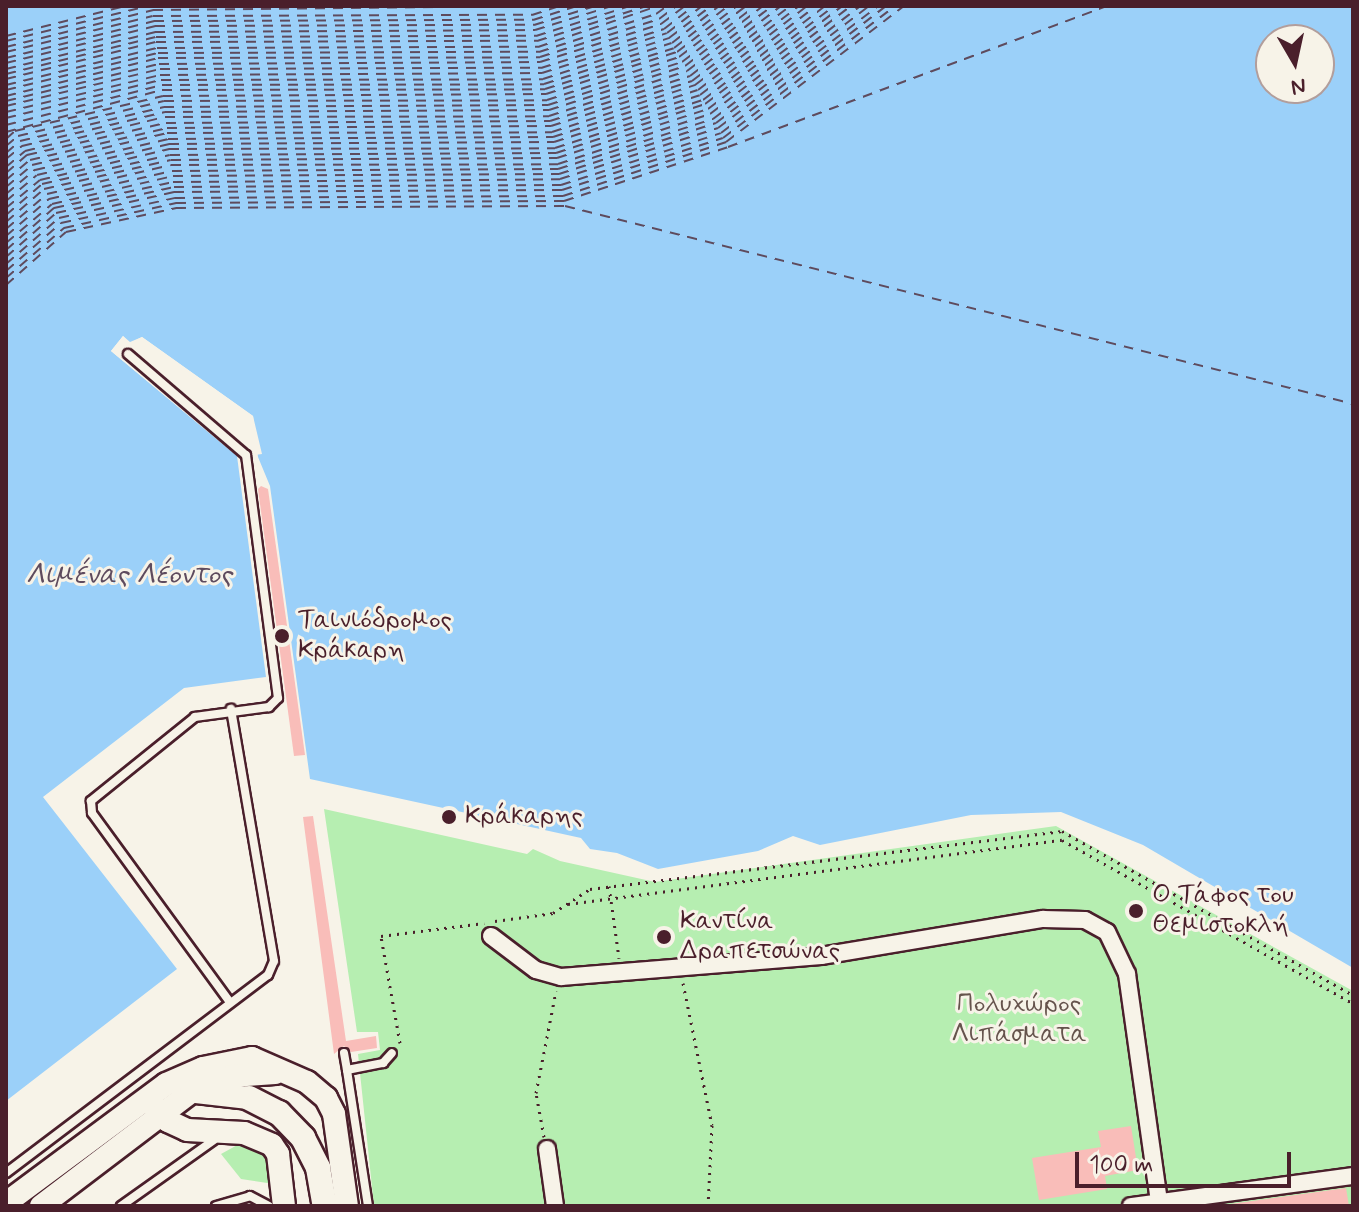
<!DOCTYPE html>
<meta charset="utf-8">
<style>
body{margin:0}
#map{position:relative;width:1359px;height:1212px;overflow:hidden;background:#f7f3e8;font-family:Mynerve,sans-serif}
div>[style]{position:absolute}
.green>*{inset:0;background:#b6eeb1}
.water>*{inset:0;background:#9bd0f9}
.pier>*{inset:0;background:#f7f3e8}
.ferry>*{height:2px;margin-top:-1px;transform-origin:0;background:repeating-linear-gradient(90deg,#5e4b5e 0 10px,transparent 0 18px)}
.building>*{inset:0;background:#f9bdb9}
.path>*{height:3px;margin-top:-1.5px;transform-origin:0;background:repeating-linear-gradient(90deg,#4a1f2b 0 2px,transparent 0 8px)}
.roads{filter:drop-shadow(2px 0 #4a1f2b) drop-shadow(-2px 0 #4a1f2b) drop-shadow(0 2px #4a1f2b) drop-shadow(0 -2px #4a1f2b)}
.lane>*{height:8px;margin:-4px;padding:0 4px;transform-origin:4px;border-radius:4px;background:#f7f3e8}
.street>*{height:16px;margin:-8px;padding:0 8px;transform-origin:8px;border-radius:8px;background:#f7f3e8}
.secondary>*{height:22px;margin:-11px;padding:0 11px;transform-origin:11px;border-radius:11px;background:#f7f3e8}
.primary>*{height:24px;margin:-12px;padding:0 12px;transform-origin:12px;border-radius:12px;background:#f7f3e8}
.dots>*{width:22px;height:22px;translate:-50% -50%;box-sizing:border-box;border:4px solid #f7f3e8;border-radius:50%}
span{translate:-50% -50%;white-space:nowrap;text-align:center;line-height:1.15;-webkit-text-stroke:6px #f7f3e8;paint-order:stroke}
.poi-label{font-size:26px;color:#4a1f2b}
.left{translate:0 -50%;text-align:left}
.park-label{font-size:26px;color:#65534c}
.water-label{font-size:28px;color:#5e4b5e;font-style:italic}
.frame{position:absolute;inset:0;border:8px solid #4a1f2b;pointer-events:none}
.north{position:absolute;left:1255px;top:24px;width:80px;height:80px;box-sizing:border-box;background:#f7f3e8;border:2px solid #b29e9c;border-radius:50%;rotate:171deg;font-size:22px;font-weight:700;line-height:32px;text-align:center;color:#4a1f2b}
.north::after{content:'';display:block;margin:auto;width:28px;height:36px;background:#4a1f2b;clip-path:polygon(50% 0,100% 100%,50% 72%,0 100%)}
.scale{position:absolute;left:1075px;top:1152px;width:216px;height:36px;box-sizing:border-box;border:4px solid #4a1f2b;border-top:0;padding-left:10px;font-size:24px;line-height:28px;white-space:nowrap;color:#4a1f2b;-webkit-text-stroke:6px #f7f3e8;paint-order:stroke}
</style>
<div id="map">
<div class="green">
<i style="clip-path:polygon(324px 809px,527px 854px,533px 849px,560px 861px,655px 882px,1056px 826px,1353px 991px,1353px 1206px,374px 1206px,358px 1054px,380px 1050px,378px 1032px,357px 1032px)"></i>
<i style="clip-path:polygon(241px 1143px,267px 1157px,274px 1184px,241px 1179px,221px 1154px)"></i>
</div>
<div class="water">
<i style="clip-path:polygon(evenodd,6px 6px,1353px 6px,1353px 968px,1143px 845px,1061px 812px,971px 815px,820px 845px,793px 836px,758px 851px,658px 869px,617px 853px,590px 849px,581px 838px,310px 779px,270px 486px,258px 457px,253px 416px,142px 337px,130px 343px,123px 336px,111px 351px,237px 456px,266px 677px,184px 688px,43px 797px,177px 969px,6px 1101px,6px 6px,1271px 40px,1319px 40px,1319px 88px,1271px 88px,1271px 40px)"></i>
</div>
<div class="pier">
<i style="clip-path:polygon(123px 336px,130px 342px,142px 337px,253px 416px,262px 454px,255px 455px,250px 419px,141px 341px,130px 347px,123px 342px,116px 350px,237px 456px,111px 351px)"></i>
</div>
<div class="ferry">
<i style="left:6px;top:36px;width:123px;rotate:-14.1deg"></i>
<i style="left:6px;top:41px;width:145px;rotate:-13.9deg"></i>
<i style="left:6px;top:47px;width:152px;rotate:-14.1deg"></i>
<i style="left:153px;top:10px;width:389px;rotate:-0.6deg"></i>
<i style="left:6px;top:52px;width:151px;rotate:-13.8deg"></i>
<i style="left:153px;top:16px;width:379px;rotate:-0.2deg"></i>
<i style="left:532px;top:15px;width:28px;rotate:-18deg"></i>
<i style="left:6px;top:58px;width:153px;rotate:-14deg"></i>
<i style="left:154px;top:21px;width:379px;rotate:-0.2deg"></i>
<i style="left:533px;top:20px;width:46px;rotate:-17.7deg"></i>
<i style="left:6px;top:63px;width:154px;rotate:-13.9deg"></i>
<i style="left:155px;top:26px;width:379px;rotate:-0.2deg"></i>
<i style="left:534px;top:25px;width:64px;rotate:-17.3deg"></i>
<i style="left:6px;top:69px;width:154px;rotate:-13.9deg"></i>
<i style="left:155px;top:32px;width:380px;rotate:-0.3deg"></i>
<i style="left:535px;top:30px;width:81px;rotate:-17.3deg"></i>
<i style="left:6px;top:74px;width:154px;rotate:-13.9deg"></i>
<i style="left:156px;top:37px;width:380px;rotate:-0.2deg"></i>
<i style="left:536px;top:36px;width:99px;rotate:-17.7deg"></i>
<i style="left:6px;top:79px;width:154px;rotate:-13.9deg"></i>
<i style="left:156px;top:42px;width:381px;rotate:-0.2deg"></i>
<i style="left:537px;top:41px;width:115px;rotate:-17.7deg"></i>
<i style="left:6px;top:85px;width:155px;rotate:-13.8deg"></i>
<i style="left:157px;top:48px;width:381px;rotate:-0.2deg"></i>
<i style="left:538px;top:47px;width:127px;rotate:-18.9deg"></i>
<i style="left:6px;top:90px;width:156px;rotate:-13.7deg"></i>
<i style="left:158px;top:53px;width:381px;rotate:-0.2deg"></i>
<i style="left:539px;top:52px;width:123px;rotate:-18deg"></i>
<i style="left:656px;top:14px;width:14px;rotate:-36deg"></i>
<i style="left:6px;top:96px;width:157px;rotate:-14deg"></i>
<i style="left:158px;top:58px;width:382px;rotate:-0.1deg"></i>
<i style="left:540px;top:57px;width:125px;rotate:-17.7deg"></i>
<i style="left:659px;top:19px;width:21px;rotate:-37deg"></i>
<i style="left:6px;top:101px;width:157px;rotate:-13.6deg"></i>
<i style="left:159px;top:64px;width:381px;rotate:-0.3deg"></i>
<i style="left:540px;top:62px;width:127px;rotate:-17.4deg"></i>
<i style="left:661px;top:24px;width:30px;rotate:-37deg"></i>
<i style="left:6px;top:106px;width:158px;rotate:-13.5deg"></i>
<i style="left:160px;top:69px;width:381px;rotate:-0.2deg"></i>
<i style="left:541px;top:68px;width:129px;rotate:-17.6deg"></i>
<i style="left:664px;top:29px;width:37px;rotate:-38deg"></i>
<i style="left:6px;top:112px;width:158px;rotate:-13.5deg"></i>
<i style="left:160px;top:75px;width:382px;rotate:-0.3deg"></i>
<i style="left:542px;top:73px;width:131px;rotate:-17.7deg"></i>
<i style="left:667px;top:33px;width:44px;rotate:-37.6deg"></i>
<i style="left:6px;top:118px;width:160px;rotate:-13.8deg"></i>
<i style="left:161px;top:80px;width:382px;rotate:-0.1deg"></i>
<i style="left:543px;top:79px;width:133px;rotate:-18deg"></i>
<i style="left:669px;top:38px;width:53px;rotate:-37.3deg"></i>
<i style="left:6px;top:125px;width:161px;rotate:-14.4deg"></i>
<i style="left:162px;top:85px;width:382px;rotate:-0.1deg"></i>
<i style="left:544px;top:84px;width:134px;rotate:-17.8deg"></i>
<i style="left:672px;top:43px;width:60px;rotate:-38.2deg"></i>
<i style="left:6px;top:132px;width:162px;rotate:-15.1deg"></i>
<i style="left:162px;top:90px;width:383px;rotate:-0.1deg"></i>
<i style="left:545px;top:89px;width:135px;rotate:-17.6deg"></i>
<i style="left:674px;top:48px;width:68px;rotate:-37.9deg"></i>
<i style="left:6px;top:139px;width:12px;rotate:-42deg"></i>
<i style="left:15px;top:131px;width:152px;rotate:-13.3deg"></i>
<i style="left:163px;top:96px;width:383px;rotate:-0.3deg"></i>
<i style="left:546px;top:94px;width:138px;rotate:-17.8deg"></i>
<i style="left:677px;top:52px;width:76px;rotate:-37.5deg"></i>
<i style="left:6px;top:146px;width:16px;rotate:-40deg"></i>
<i style="left:18px;top:136px;width:150px;rotate:-13.5deg"></i>
<i style="left:164px;top:101px;width:383px;rotate:-0.1deg"></i>
<i style="left:547px;top:100px;width:139px;rotate:-18deg"></i>
<i style="left:679px;top:57px;width:84px;rotate:-37.3deg"></i>
<i style="left:6px;top:153px;width:18px;rotate:-41deg"></i>
<i style="left:20px;top:141px;width:148px;rotate:-13.3deg"></i>
<i style="left:164px;top:107px;width:384px;rotate:-0.3deg"></i>
<i style="left:548px;top:105px;width:141px;rotate:-17.8deg"></i>
<i style="left:682px;top:62px;width:92px;rotate:-37.5deg"></i>
<i style="left:6px;top:159px;width:21px;rotate:-39deg"></i>
<i style="left:22px;top:146px;width:147px;rotate:-13.4deg"></i>
<i style="left:165px;top:112px;width:384px;rotate:-0.3deg"></i>
<i style="left:549px;top:110px;width:143px;rotate:-17.9deg"></i>
<i style="left:685px;top:66px;width:98px;rotate:-37.6deg"></i>
<i style="left:6px;top:167px;width:25px;rotate:-40deg"></i>
<i style="left:25px;top:151px;width:144px;rotate:-13.7deg"></i>
<i style="left:165px;top:117px;width:384px;rotate:-0.1deg"></i>
<i style="left:549px;top:116px;width:145px;rotate:-18.1deg"></i>
<i style="left:687px;top:71px;width:107px;rotate:-37.4deg"></i>
<i style="left:6px;top:173px;width:28px;rotate:-41deg"></i>
<i style="left:27px;top:155px;width:143px;rotate:-13deg"></i>
<i style="left:166px;top:123px;width:384px;rotate:-0.3deg"></i>
<i style="left:550px;top:121px;width:147px;rotate:-17.8deg"></i>
<i style="left:690px;top:76px;width:115px;rotate:-37.6deg"></i>
<i style="left:6px;top:180px;width:31px;rotate:-40deg"></i>
<i style="left:30px;top:160px;width:141px;rotate:-13.1deg"></i>
<i style="left:167px;top:128px;width:384px;rotate:-0.3deg"></i>
<i style="left:551px;top:126px;width:148px;rotate:-17.7deg"></i>
<i style="left:692px;top:81px;width:123px;rotate:-37.4deg"></i>
<i style="left:6px;top:187px;width:34px;rotate:-40deg"></i>
<i style="left:32px;top:165px;width:139px;rotate:-13.3deg"></i>
<i style="left:167px;top:133px;width:385px;rotate:-0.1deg"></i>
<i style="left:552px;top:132px;width:151px;rotate:-18.2deg"></i>
<i style="left:695px;top:85px;width:131px;rotate:-37.2deg"></i>
<i style="left:6px;top:194px;width:38px;rotate:-40deg"></i>
<i style="left:35px;top:170px;width:137px;rotate:-13.1deg"></i>
<i style="left:168px;top:139px;width:385px;rotate:-0.3deg"></i>
<i style="left:553px;top:137px;width:152px;rotate:-18deg"></i>
<i style="left:698px;top:90px;width:138px;rotate:-37.6deg"></i>
<i style="left:6px;top:201px;width:40px;rotate:-40deg"></i>
<i style="left:37px;top:175px;width:136px;rotate:-13.2deg"></i>
<i style="left:169px;top:144px;width:385px;rotate:-0.3deg"></i>
<i style="left:554px;top:142px;width:153px;rotate:-17.8deg"></i>
<i style="left:700px;top:95px;width:146px;rotate:-37.5deg"></i>
<i style="left:6px;top:208px;width:44px;rotate:-39.5deg"></i>
<i style="left:40px;top:180px;width:133px;rotate:-13.5deg"></i>
<i style="left:169px;top:149px;width:386px;rotate:-0.1deg"></i>
<i style="left:555px;top:148px;width:156px;rotate:-18deg"></i>
<i style="left:703px;top:100px;width:154px;rotate:-37.6deg"></i>
<i style="left:6px;top:215px;width:48px;rotate:-40.7deg"></i>
<i style="left:42px;top:184px;width:131px;rotate:-12.8deg"></i>
<i style="left:170px;top:155px;width:386px;rotate:-0.3deg"></i>
<i style="left:556px;top:153px;width:157px;rotate:-18.2deg"></i>
<i style="left:705px;top:104px;width:162px;rotate:-37.2deg"></i>
<i style="left:6px;top:222px;width:50px;rotate:-41deg"></i>
<i style="left:44px;top:189px;width:130px;rotate:-12.9deg"></i>
<i style="left:171px;top:160px;width:386px;rotate:-0.3deg"></i>
<i style="left:557px;top:158px;width:159px;rotate:-18deg"></i>
<i style="left:708px;top:109px;width:169px;rotate:-37.5deg"></i>
<i style="left:6px;top:229px;width:54px;rotate:-40.5deg"></i>
<i style="left:47px;top:194px;width:127px;rotate:-13.2deg"></i>
<i style="left:171px;top:165px;width:387px;rotate:-0.1deg"></i>
<i style="left:558px;top:164px;width:160px;rotate:-18.2deg"></i>
<i style="left:710px;top:114px;width:178px;rotate:-37.5deg"></i>
<i style="left:6px;top:236px;width:57px;rotate:-40.7deg"></i>
<i style="left:49px;top:199px;width:126px;rotate:-12.8deg"></i>
<i style="left:172px;top:171px;width:386px;rotate:-0.3deg"></i>
<i style="left:558px;top:169px;width:163px;rotate:-17.9deg"></i>
<i style="left:713px;top:119px;width:185px;rotate:-37.5deg"></i>
<i style="left:6px;top:243px;width:60px;rotate:-40.3deg"></i>
<i style="left:52px;top:204px;width:124px;rotate:-13deg"></i>
<i style="left:173px;top:176px;width:386px;rotate:-0.3deg"></i>
<i style="left:559px;top:174px;width:165px;rotate:-18deg"></i>
<i style="left:716px;top:123px;width:193px;rotate:-37.4deg"></i>
<i style="left:6px;top:250px;width:64px;rotate:-41.2deg"></i>
<i style="left:54px;top:208px;width:122px;rotate:-12.3deg"></i>
<i style="left:173px;top:182px;width:387px;rotate:-0.4deg"></i>
<i style="left:560px;top:179px;width:166px;rotate:-17.9deg"></i>
<i style="left:718px;top:128px;width:201px;rotate:-37.3deg"></i>
<i style="left:6px;top:257px;width:67px;rotate:-41.3deg"></i>
<i style="left:56px;top:213px;width:121px;rotate:-12.4deg"></i>
<i style="left:174px;top:187px;width:387px;rotate:-0.3deg"></i>
<i style="left:561px;top:185px;width:168px;rotate:-18deg"></i>
<i style="left:721px;top:133px;width:208px;rotate:-37.6deg"></i>
<i style="left:6px;top:264px;width:70px;rotate:-41deg"></i>
<i style="left:59px;top:218px;width:118px;rotate:-12.7deg"></i>
<i style="left:174px;top:192px;width:388px;rotate:-0.3deg"></i>
<i style="left:562px;top:190px;width:169px;rotate:-17.9deg"></i>
<i style="left:723px;top:138px;width:217px;rotate:-37.5deg"></i>
<i style="left:6px;top:271px;width:73px;rotate:-41.1deg"></i>
<i style="left:61px;top:223px;width:117px;rotate:-12.4deg"></i>
<i style="left:175px;top:198px;width:388px;rotate:-0.3deg"></i>
<i style="left:563px;top:196px;width:172px;rotate:-18.3deg"></i>
<i style="left:726px;top:142px;width:224px;rotate:-37.4deg"></i>
<i style="left:6px;top:278px;width:77px;rotate:-40.8deg"></i>
<i style="left:64px;top:228px;width:115px;rotate:-12.6deg"></i>
<i style="left:176px;top:203px;width:388px;rotate:-0.3deg"></i>
<i style="left:564px;top:201px;width:173px;rotate:-18.2deg"></i>
<i style="left:728px;top:147px;width:404px;rotate:-20.4deg"></i>
<i style="left:6px;top:285px;width:80px;rotate:-41.5deg"></i>
<i style="left:66px;top:232px;width:113px;rotate:-12.3deg"></i>
<i style="left:176px;top:208px;width:389px;rotate:-0.3deg"></i>
<i style="left:565px;top:206px;width:812px;rotate:14.1deg"></i>
</div>
<div class="building">
<i style="clip-path:polygon(261px 486px,268px 489px,305px 755px,294px 756px,258px 489px)"></i>
<i style="clip-path:polygon(313px 816px,346px 1041px,376px 1036px,377px 1048px,351px 1052px,344px 1046px,334px 1054px,303px 817px)"></i>
<i style="clip-path:polygon(1131px 1126px,1138px 1170px,1105px 1176px,1107px 1189px,1039px 1200px,1032px 1158px,1101px 1147px,1098px 1131px)"></i>
<i style="clip-path:polygon(1346px 1188px,1349px 1206px,1216px 1206px)"></i>
</div>
<div class="path">
<i style="left:609px;top:886px;width:73px;rotate:82.1deg"></i>
<i style="left:568px;top:904px;width:498px;rotate:-7.4deg"></i>
<i style="left:1062px;top:840px;width:334px;rotate:29.3deg"></i>
<i style="left:495px;top:921px;width:59px;rotate:-7.9deg"></i>
<i style="left:553px;top:913px;width:44px;rotate:-33deg"></i>
<i style="left:590px;top:889px;width:476px;rotate:-7deg"></i>
<i style="left:1062px;top:831px;width:334px;rotate:29.4deg"></i>
<i style="left:683px;top:983px;width:145px;rotate:78.5deg"></i>
<i style="left:712px;top:1125px;width:81px;rotate:92.8deg"></i>
<i style="left:400px;top:1043px;width:109px;rotate:-100.1deg"></i>
<i style="left:381px;top:936px;width:104px;rotate:-7.2deg"></i>
<i style="left:544px;top:1137px;width:45px;rotate:-100.3deg"></i>
<i style="left:536px;top:1093px;width:104px;rotate:-78.9deg"></i>
</div>
<div class="roads">
<div class="lane">
<i style="left:128px;top:354px;width:155px;rotate:40.6deg"></i>
<i style="left:246px;top:455px;width:245px;rotate:82.5deg"></i>
<i style="left:278px;top:698px;width:13px;rotate:135deg"></i>
<i style="left:269px;top:707px;width:75px;rotate:172.3deg"></i>
<i style="left:195px;top:717px;width:134px;rotate:141.1deg"></i>
<i style="left:91px;top:801px;width:12px;rotate:85deg"></i>
<i style="left:92px;top:813px;width:234px;rotate:53.9deg"></i>
<i style="left:344px;top:1053px;width:17px;rotate:80deg"></i>
<i style="left:6px;top:1173px;width:328px;rotate:-37.1deg"></i>
<i style="left:268px;top:975px;width:15px;rotate:-67deg"></i>
<i style="left:274px;top:961px;width:256px;rotate:-99.7deg"></i>
<i style="left:121px;top:1206px;width:114px;rotate:-35.4deg"></i>
<i style="left:216px;top:1206px;width:35px;rotate:-16deg"></i>
<i style="left:250px;top:1196px;width:21px;rotate:28deg"></i>
<i style="left:368px;top:1206px;width:138px;rotate:-98.8deg"></i>
<i style="left:347px;top:1070px;width:37px;rotate:-11deg"></i>
<i style="left:383px;top:1063px;width:13px;rotate:-48deg"></i>
</div>
<div class="street">
<i style="left:491px;top:936px;width:56px;rotate:37.1deg"></i>
<i style="left:536px;top:970px;width:26px;rotate:16deg"></i>
<i style="left:561px;top:977px;width:261px;rotate:-4.6deg"></i>
<i style="left:821px;top:956px;width:225px;rotate:-9.5deg"></i>
<i style="left:1043px;top:919px;width:42px;rotate:1.4deg"></i>
<i style="left:1085px;top:920px;width:25px;rotate:29deg"></i>
<i style="left:1107px;top:932px;width:47px;rotate:64.5deg"></i>
<i style="left:1127px;top:974px;width:230px;rotate:82deg"></i>
<i style="left:547px;top:1149px;width:58px;rotate:82deg"></i>
<i style="left:1131px;top:1206px;width:224px;rotate:-7.7deg"></i>
</div>
<div class="secondary">
<i style="left:196px;top:1092px;width:53px;rotate:6.5deg"></i>
<i style="left:152px;top:1104px;width:23px;rotate:47deg"></i>
<i style="left:168px;top:1121px;width:21px;rotate:25deg"></i>
<i style="left:187px;top:1130px;width:57px;rotate:3deg"></i>
<i style="left:244px;top:1133px;width:30px;rotate:23deg"></i>
<i style="left:272px;top:1145px;width:11px;rotate:56deg"></i>
<i style="left:278px;top:1154px;width:52px;rotate:83.4deg"></i>
<i style="left:6px;top:1203px;width:199px;rotate:-36.6deg"></i>
<i style="left:166px;top:1084px;width:40px;rotate:-23.4deg"></i>
<i style="left:203px;top:1068px;width:50px;rotate:-11.5deg"></i>
<i style="left:252px;top:1058px;width:60px;rotate:23.6deg"></i>
<i style="left:307px;top:1082px;width:25px;rotate:40deg"></i>
<i style="left:326px;top:1098px;width:18px;rotate:63deg"></i>
<i style="left:334px;top:1114px;width:93px;rotate:82deg"></i>
<i style="left:41px;top:1206px;width:188px;rotate:-37.2deg"></i>
<i style="left:191px;top:1092px;width:44px;rotate:-21.3deg"></i>
<i style="left:232px;top:1076px;width:43px;rotate:-4deg"></i>
</div>
<div class="primary">
<i style="left:249px;top:1098px;width:34px;rotate:27deg"></i>
<i style="left:279px;top:1113px;width:35px;rotate:46deg"></i>
<i style="left:303px;top:1138px;width:34px;rotate:63deg"></i>
<i style="left:318px;top:1168px;width:39px;rotate:80deg"></i>
</div>
</div>
<div class="dots">
<i style="left:282px;top:636px;background:#4a1f2b"></i>
<i style="left:449px;top:817px;background:#4a1f2b"></i>
<i style="left:1136px;top:911px;background:#4a1f2b"></i>
<i style="left:664px;top:937px;background:#4a1f2b"></i>
</div>
<div class="poi-label">
<span class="left" style="left:298px;top:636px">Ταινιόδρομος<br>Κράκαρη</span>
<span class="left" style="left:465px;top:817px">Κράκαρης</span>
<span class="left" style="left:1152px;top:911px">Ο Τάφος του<br>Θεμιστοκλή</span>
<span class="left" style="left:680px;top:937px">Καντίνα<br>Δραπετσώνας</span>
</div>
<div class="park-label">
<span style="left:1019px;top:1020px">Πολυχώρος<br>Λιπάσματα</span>
</div>
<div class="water-label">
<span style="left:129px;top:576px">Λιμένας Λέοντος</span>
</div>
<div class="frame"></div>
<div class="north">N</div>
<div class="scale">100 m</div>
</div>
